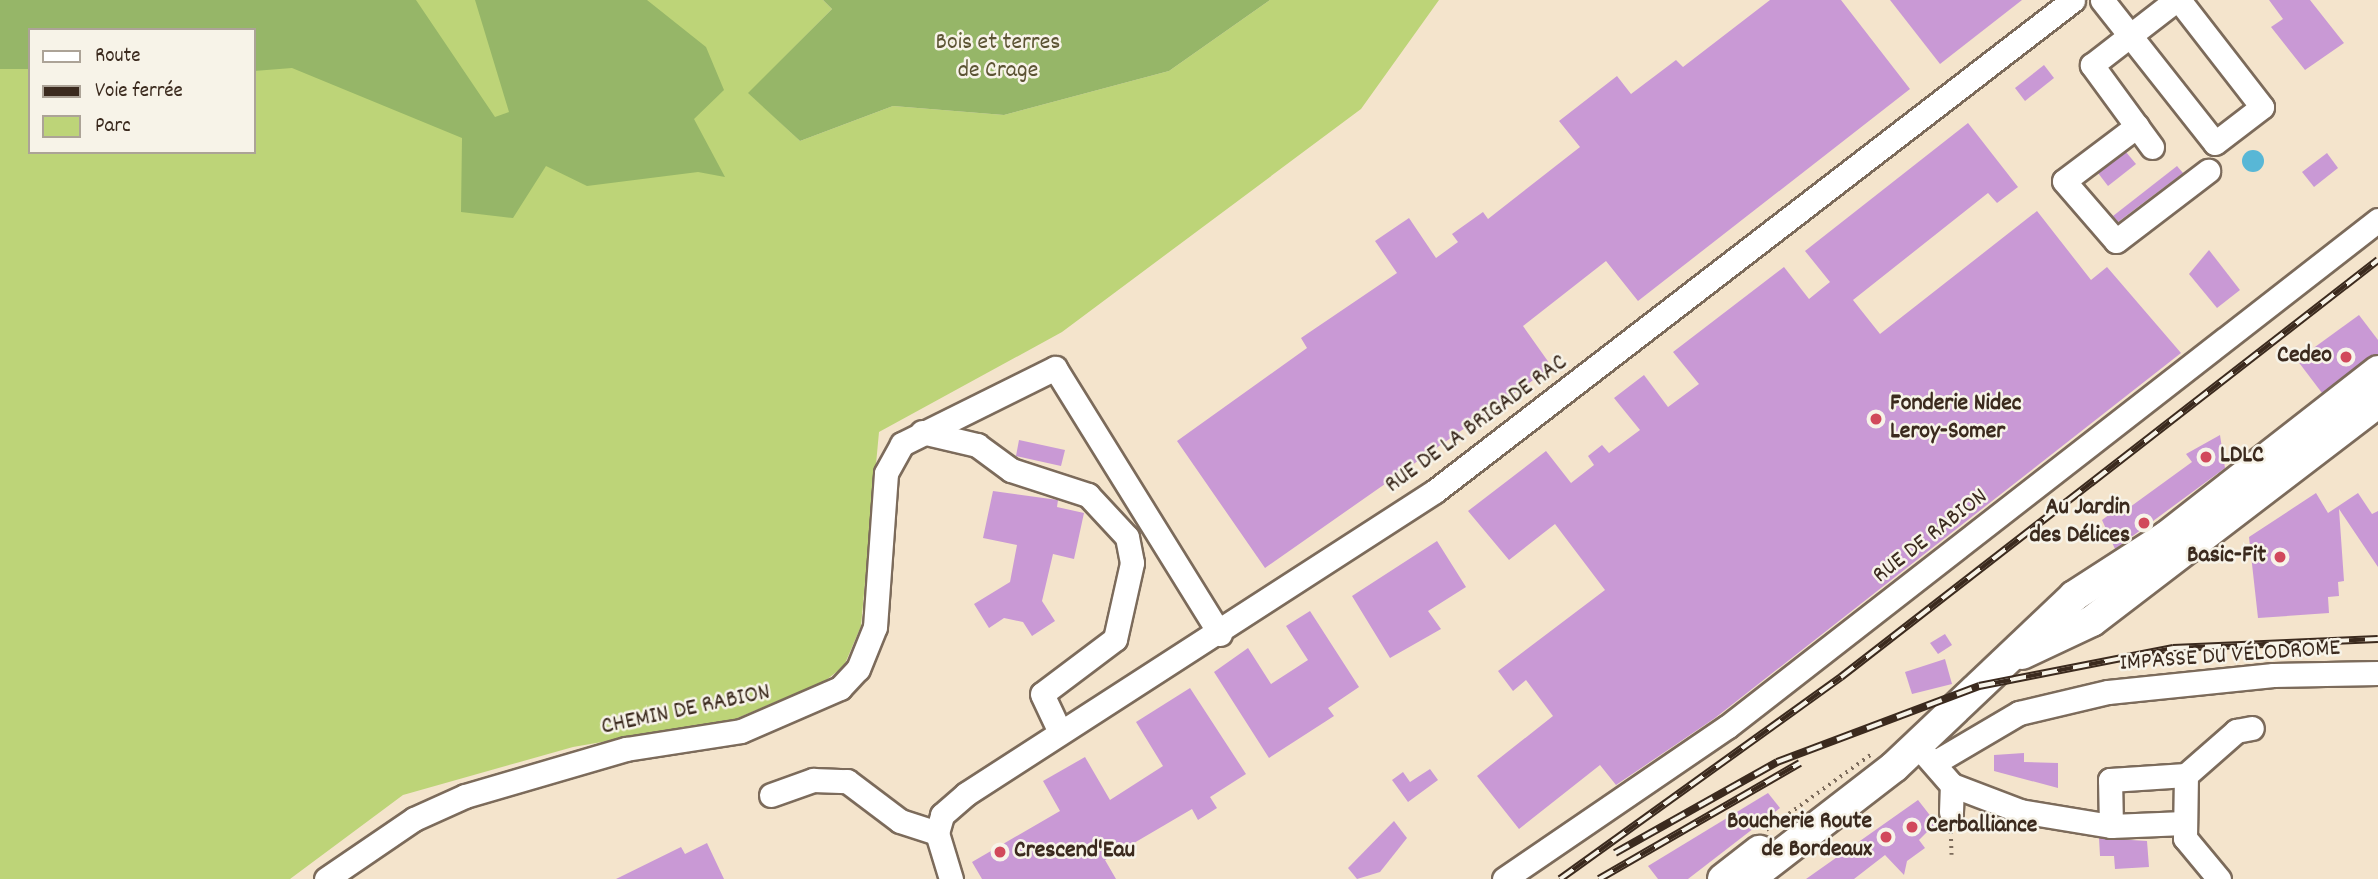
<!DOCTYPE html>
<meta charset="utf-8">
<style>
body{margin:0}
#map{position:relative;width:2378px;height:879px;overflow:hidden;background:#f4e4cc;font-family:Dekko,sans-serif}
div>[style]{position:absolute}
.green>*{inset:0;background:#bdd478}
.forest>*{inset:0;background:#96b668}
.water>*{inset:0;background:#58b7d6}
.round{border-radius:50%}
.building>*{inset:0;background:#c999d5}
.path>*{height:3.5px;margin-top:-1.75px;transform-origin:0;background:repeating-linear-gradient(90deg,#7c6b5b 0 2px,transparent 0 7px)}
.roads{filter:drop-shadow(2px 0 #7c6b5b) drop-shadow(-2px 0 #7c6b5b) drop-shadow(0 2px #7c6b5b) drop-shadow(0 -2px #7c6b5b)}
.minor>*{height:23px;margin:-11.5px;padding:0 11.5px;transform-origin:11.5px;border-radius:11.5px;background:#fff}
.major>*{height:30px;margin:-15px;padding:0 15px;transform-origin:15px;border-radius:15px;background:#fff}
.rail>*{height:8px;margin-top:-4px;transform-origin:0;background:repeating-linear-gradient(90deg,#f7f3e8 0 16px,#3b2a1e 0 32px);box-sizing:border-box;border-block:2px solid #3b2a1e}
.dots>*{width:19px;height:19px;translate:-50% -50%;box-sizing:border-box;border:4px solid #f7f3e8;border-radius:50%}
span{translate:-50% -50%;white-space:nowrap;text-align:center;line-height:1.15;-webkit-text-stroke:5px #f7f3e8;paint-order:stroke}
.park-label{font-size:24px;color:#5c5434}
.poi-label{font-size:24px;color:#3b2a1e;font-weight:700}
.right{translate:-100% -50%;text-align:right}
.left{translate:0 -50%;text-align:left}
.street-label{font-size:24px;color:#3b2a1e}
.legend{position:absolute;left:28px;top:28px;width:228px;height:126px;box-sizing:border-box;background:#f7f3e8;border:2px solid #aca397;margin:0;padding:9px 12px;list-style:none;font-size:21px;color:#3b2a1e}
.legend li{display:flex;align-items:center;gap:14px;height:35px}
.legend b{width:35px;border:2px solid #aca397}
</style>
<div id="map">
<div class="green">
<i style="clip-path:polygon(evenodd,0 0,823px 0,832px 9px,749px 93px,800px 141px,893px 106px,1004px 115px,1169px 71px,1270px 0,1439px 0,1361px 109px,1062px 332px,879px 432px,861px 626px,844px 666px,825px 681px,735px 719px,573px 747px,403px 795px,290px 879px,0 879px,0 0,30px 30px,254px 30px,254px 152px,30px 152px,30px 30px)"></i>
</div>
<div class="forest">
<i style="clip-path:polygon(0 0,416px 0,495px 117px,509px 112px,475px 0,647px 0,706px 47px,724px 90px,694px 119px,725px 177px,698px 172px,587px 186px,546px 166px,513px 218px,461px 212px,462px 138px,292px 68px,254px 71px,254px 30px,30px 30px,30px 69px,0 69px)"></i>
<i style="clip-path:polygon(823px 0,1270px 0,1169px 71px,1004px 115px,893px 106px,800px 141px,748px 93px,832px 9px)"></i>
</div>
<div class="water">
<i class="round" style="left:2242px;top:150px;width:22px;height:22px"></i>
</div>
<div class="building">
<i style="clip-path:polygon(1770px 0,1841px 0,1910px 89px,1638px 301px,1606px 261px,1523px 326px,1552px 367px,1265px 568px,1177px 441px,1307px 348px,1301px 338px,1397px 273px,1375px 241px,1409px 218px,1436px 258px,1458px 242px,1452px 234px,1483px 212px,1488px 219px,1580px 147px,1559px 121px,1617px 76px,1631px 94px,1676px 60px,1683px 67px)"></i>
<i style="clip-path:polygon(1890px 0,2022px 0,1940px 64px)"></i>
<i style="clip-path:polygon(2269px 0,2310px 0,2344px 43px,2305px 70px,2271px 27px,2283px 19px)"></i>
<i style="clip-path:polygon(2044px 65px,2054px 78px,2025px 101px,2015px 88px)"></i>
<i style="clip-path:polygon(1968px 123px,2018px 187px,1997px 203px,1988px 193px,1853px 300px,1880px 334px,2037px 211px,2091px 280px,2107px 267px,2181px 353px,1715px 718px,1616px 785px,1600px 765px,1519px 829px,1477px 776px,1553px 716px,1526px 680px,1513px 691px,1498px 671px,1605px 590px,1555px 524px,1509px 560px,1468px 511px,1546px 451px,1571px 483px,1594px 465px,1588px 456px,1602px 445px,1609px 453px,1640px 430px,1614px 398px,1644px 375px,1668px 407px,1699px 384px,1673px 352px,1784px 267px,1809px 299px,1830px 282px,1805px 251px)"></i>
<i style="clip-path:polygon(2126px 152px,2136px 164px,2108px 186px,2098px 173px)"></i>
<i style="clip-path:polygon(2327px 153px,2338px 168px,2314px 187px,2302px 172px)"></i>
<i style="clip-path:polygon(2177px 166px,2183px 173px,2118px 222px,2113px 216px)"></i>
<i style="clip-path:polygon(2209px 250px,2240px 290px,2217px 308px,2189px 274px)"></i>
<i style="clip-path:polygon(2359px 315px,2378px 340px,2378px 354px,2322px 393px,2297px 360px)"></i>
<i style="clip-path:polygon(2220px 435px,2225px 468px,2115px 549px,2102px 520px,2126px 502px,2130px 507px,2192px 462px,2186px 454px)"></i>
<i style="clip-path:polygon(1019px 440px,1065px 450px,1061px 466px,1016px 456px)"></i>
<i style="clip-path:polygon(993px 491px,1058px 500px,1057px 507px,1084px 513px,1074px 559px,1053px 554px,1042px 601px,1055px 621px,1032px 636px,1023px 622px,1004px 618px,989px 628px,974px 604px,1010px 582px,1017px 545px,983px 538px)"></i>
<i style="clip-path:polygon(2316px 493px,2328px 513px,2358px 493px,2372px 514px,2378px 511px,2378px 567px,2339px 509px,2344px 581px,2338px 582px,2339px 596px,2328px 597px,2329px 613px,2258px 618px,2249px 537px)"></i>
<i style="clip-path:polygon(1437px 541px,1466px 587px,1428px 611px,1441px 629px,1390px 658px,1352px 596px)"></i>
<i style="clip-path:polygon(1310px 611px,1359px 687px,1328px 708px,1334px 716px,1269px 758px,1214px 672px,1248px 648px,1271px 684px,1308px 660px,1286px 626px)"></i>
<i style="clip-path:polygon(1945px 634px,1952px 645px,1938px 654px,1930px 643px)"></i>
<i style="clip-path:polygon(1945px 659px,1952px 684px,1912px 694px,1905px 672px)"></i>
<i style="clip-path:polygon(1190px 688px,1246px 774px,1210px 797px,1217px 808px,1198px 820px,1192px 809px,1105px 860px,1116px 879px,982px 879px,972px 862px,1060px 811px,1043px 781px,1085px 757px,1110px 800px,1163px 766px,1136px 722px)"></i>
<i style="clip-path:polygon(2024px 753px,2024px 762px,2058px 763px,2058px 788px,1994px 771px,1994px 755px)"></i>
<i style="clip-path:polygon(1430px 769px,1438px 780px,1408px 802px,1392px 780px,1403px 772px,1410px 782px)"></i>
<i style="clip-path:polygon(1768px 793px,1780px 808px,1688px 879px,1658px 879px,1648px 866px)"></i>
<i style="clip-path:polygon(1918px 800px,1936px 823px,1919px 840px,1925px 848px,1907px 861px,1904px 875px,1885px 855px,1854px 879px,1806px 879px)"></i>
<i style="clip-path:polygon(1394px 821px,1407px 838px,1380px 872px,1357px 879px,1348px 868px)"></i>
<i style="clip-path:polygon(2099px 838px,2147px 841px,2149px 867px,2115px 869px,2114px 856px,2100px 856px)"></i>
<i style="clip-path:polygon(707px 843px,724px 879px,616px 879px,681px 847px,685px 854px)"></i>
</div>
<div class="path">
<i style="left:1766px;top:830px;width:132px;rotate:-35.7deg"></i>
<i style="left:1951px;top:832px;width:23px;rotate:88deg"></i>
</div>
<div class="roads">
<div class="minor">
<i style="left:2102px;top:0;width:182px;rotate:51.7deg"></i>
<i style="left:2215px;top:143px;width:59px;rotate:-37.5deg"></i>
<i style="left:2262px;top:107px;width:135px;rotate:-127.8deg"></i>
<i style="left:2137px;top:126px;width:91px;rotate:143deg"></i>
<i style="left:2064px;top:181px;width:79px;rotate:49.1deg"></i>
<i style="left:2116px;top:241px;width:116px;rotate:-37.3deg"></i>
<i style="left:2152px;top:147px;width:102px;rotate:-126.2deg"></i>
<i style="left:2092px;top:65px;width:106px;rotate:-37.7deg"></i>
<i style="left:922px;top:432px;width:57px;rotate:13.3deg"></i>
<i style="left:977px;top:445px;width:42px;rotate:36.3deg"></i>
<i style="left:1011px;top:470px;width:81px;rotate:18deg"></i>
<i style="left:1088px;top:495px;width:57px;rotate:47.1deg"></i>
<i style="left:1127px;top:537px;width:26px;rotate:79deg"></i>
<i style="left:1132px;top:563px;width:78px;rotate:102.6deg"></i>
<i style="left:1115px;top:639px;width:91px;rotate:143deg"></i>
<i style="left:1042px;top:694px;width:42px;rotate:64.7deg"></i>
<i style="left:1923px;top:752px;width:44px;rotate:48.7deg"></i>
<i style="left:1952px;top:785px;width:73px;rotate:20.9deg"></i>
<i style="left:2020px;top:811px;width:92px;rotate:9.4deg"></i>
<i style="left:1934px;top:763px;width:99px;rotate:-30.5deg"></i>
<i style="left:2019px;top:713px;width:91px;rotate:-13.3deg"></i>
<i style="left:2108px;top:692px;width:166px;rotate:-5.9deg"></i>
<i style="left:2273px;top:675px;width:105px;rotate:-1.1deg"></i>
<i style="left:771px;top:795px;width:45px;rotate:-19.7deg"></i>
<i style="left:813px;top:780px;width:34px;rotate:2deg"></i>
<i style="left:847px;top:781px;width:66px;rotate:37deg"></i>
<i style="left:900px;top:821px;width:39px;rotate:18deg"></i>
<i style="left:1951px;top:812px;width:27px;rotate:-88deg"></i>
<i style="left:2184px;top:823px;width:73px;rotate:177.6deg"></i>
<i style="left:2111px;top:826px;width:46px;rotate:-91.2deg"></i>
<i style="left:2110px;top:780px;width:76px;rotate:-3.8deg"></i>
<i style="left:326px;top:879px;width:107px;rotate:-34.3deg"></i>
<i style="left:414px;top:819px;width:56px;rotate:-24.3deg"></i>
<i style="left:465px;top:796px;width:168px;rotate:-16.3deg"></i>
<i style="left:626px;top:749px;width:116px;rotate:-8.9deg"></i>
<i style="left:741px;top:731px;width:108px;rotate:-23.5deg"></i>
<i style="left:840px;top:688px;width:26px;rotate:-47deg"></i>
<i style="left:858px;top:669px;width:45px;rotate:-68deg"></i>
<i style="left:875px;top:627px;width:154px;rotate:-85.9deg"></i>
<i style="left:886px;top:473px;width:33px;rotate:-61deg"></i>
<i style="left:902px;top:444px;width:171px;rotate:-26.4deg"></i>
<i style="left:1055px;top:368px;width:313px;rotate:58.2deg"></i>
<i style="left:951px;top:879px;width:48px;rotate:-106.9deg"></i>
<i style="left:937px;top:833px;width:19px;rotate:-74deg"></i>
<i style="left:942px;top:815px;width:32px;rotate:-41deg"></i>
<i style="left:966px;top:794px;width:558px;rotate:-32.86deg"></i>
<i style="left:1435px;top:491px;width:805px;rotate:-37.58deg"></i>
<i style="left:1504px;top:879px;width:270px;rotate:-34.3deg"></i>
<i style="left:1727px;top:727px;width:825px;rotate:-37.91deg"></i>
<i style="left:2219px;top:879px;width:53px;rotate:-129.7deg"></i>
<i style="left:2185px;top:838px;width:63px;rotate:-89.1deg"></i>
<i style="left:2186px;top:775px;width:67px;rotate:-41.3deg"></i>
<i style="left:2236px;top:731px;width:16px;rotate:-11deg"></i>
</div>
<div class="major">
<i style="left:2022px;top:654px;width:77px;rotate:-25.2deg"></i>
<i style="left:2092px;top:621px;width:360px;rotate:-37.4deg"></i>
<i style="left:1723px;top:879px;width:46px;rotate:-37.9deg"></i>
<i style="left:1749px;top:879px;width:183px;rotate:-37.7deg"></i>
<i style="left:1894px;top:767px;width:248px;rotate:-43.5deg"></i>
<i style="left:2074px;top:596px;width:111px;rotate:-32.8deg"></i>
<i style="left:2167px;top:536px;width:268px;rotate:-38deg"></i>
</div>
</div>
<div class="rail">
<i style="left:1615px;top:853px;width:186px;rotate:-29.3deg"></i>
<i style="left:1777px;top:762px;width:216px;rotate:-20.6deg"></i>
<i style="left:1979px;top:686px;width:198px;rotate:-11.1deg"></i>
<i style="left:2173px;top:648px;width:205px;rotate:-2.5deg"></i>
<i style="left:1560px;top:879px;width:346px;rotate:-35.7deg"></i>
<i style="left:1841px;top:677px;width:680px;rotate:-37.83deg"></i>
<i style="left:1599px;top:879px;width:232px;rotate:-30deg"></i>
</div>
<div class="dots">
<i style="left:2346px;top:357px;background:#d1495b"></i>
<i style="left:1876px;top:419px;background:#d1495b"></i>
<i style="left:2206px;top:457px;background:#d1495b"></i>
<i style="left:2144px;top:523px;background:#d1495b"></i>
<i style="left:2280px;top:557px;background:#d1495b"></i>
<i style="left:1912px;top:827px;background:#d1495b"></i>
<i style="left:1886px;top:837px;background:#d1495b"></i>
<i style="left:1000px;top:852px;background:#d1495b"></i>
</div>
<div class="park-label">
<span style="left:998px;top:58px">Bois et terres<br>de Crage</span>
</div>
<div class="poi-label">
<span class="right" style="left:2332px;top:357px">Cedeo</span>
<span class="left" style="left:1890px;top:419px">Fonderie Nidec<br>Leroy-Somer</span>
<span class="left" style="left:2220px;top:457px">LDLC</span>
<span class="right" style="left:2130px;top:523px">Au Jardin<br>des Délices</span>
<span class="right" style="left:2266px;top:557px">Basic-Fit</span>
<span class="right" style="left:1872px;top:837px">Boucherie Route<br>de Bordeaux</span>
<span class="left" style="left:1926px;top:827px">Cerballiance</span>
<span class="left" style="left:1014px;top:852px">Crescend'Eau</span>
</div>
<div class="street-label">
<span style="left:1477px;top:425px;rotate:-36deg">RUE DE LA BRIGADE RAC</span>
<span style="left:1931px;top:537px;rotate:-38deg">RUE DE RABION</span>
<span style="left:2230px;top:657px;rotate:-4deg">IMPASSE DU VÉLODROME</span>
<span style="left:686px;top:711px;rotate:-12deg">CHEMIN DE RABION</span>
</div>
<ul class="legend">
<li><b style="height:9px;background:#fff"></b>Route</li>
<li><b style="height:9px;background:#3b2a1e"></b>Voie ferrée</li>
<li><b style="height:19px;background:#bdd478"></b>Parc</li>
</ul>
</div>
